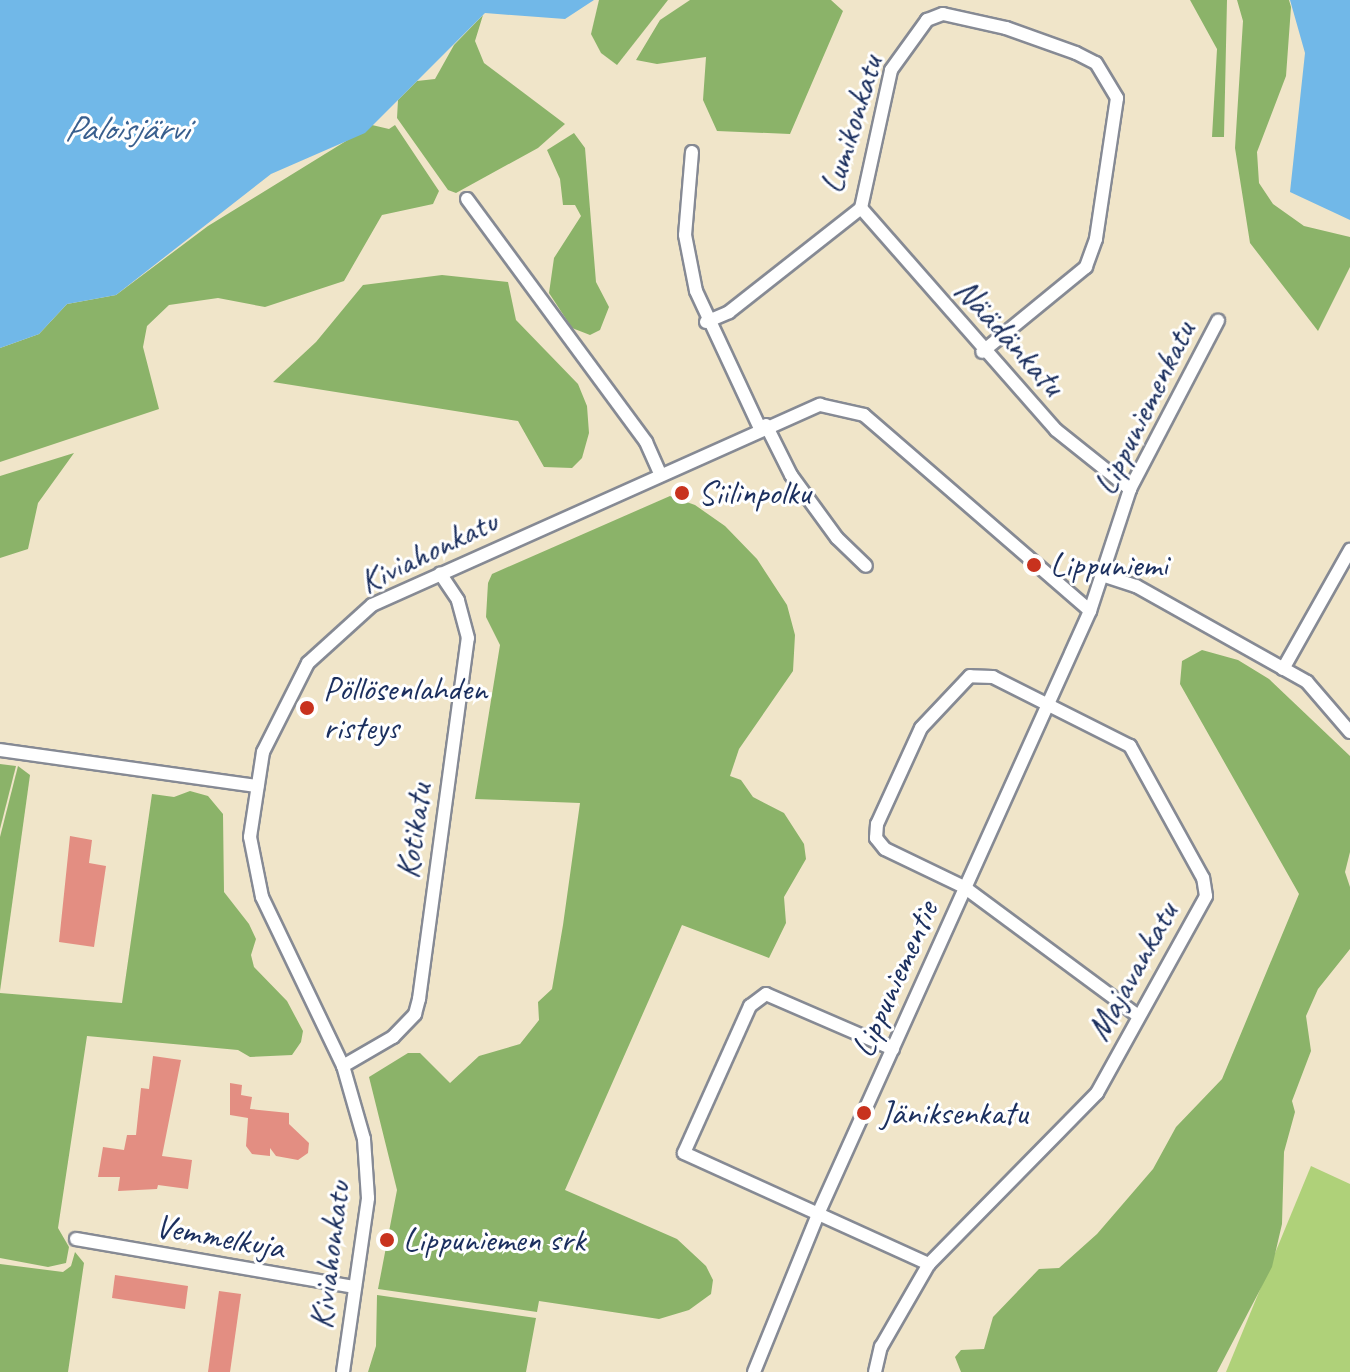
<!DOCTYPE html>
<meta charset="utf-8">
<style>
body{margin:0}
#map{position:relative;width:1350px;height:1372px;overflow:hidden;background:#f0e5c9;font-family:Caveat,sans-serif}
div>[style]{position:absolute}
.green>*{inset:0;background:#afd179}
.forest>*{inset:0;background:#8bb369}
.water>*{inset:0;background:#71b8e8}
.building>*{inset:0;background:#e38e82}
.roads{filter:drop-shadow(2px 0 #868a94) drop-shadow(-2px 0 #868a94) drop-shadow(0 2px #868a94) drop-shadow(0 -2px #868a94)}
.street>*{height:12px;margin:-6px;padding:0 6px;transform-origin:6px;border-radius:6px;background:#fff}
.dots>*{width:22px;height:22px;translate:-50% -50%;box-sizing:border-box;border:4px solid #fff;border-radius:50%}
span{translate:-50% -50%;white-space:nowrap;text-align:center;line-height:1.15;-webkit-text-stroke:6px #fff;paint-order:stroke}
.street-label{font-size:34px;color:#1b2f5e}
.poi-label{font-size:34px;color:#1b2f5e}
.left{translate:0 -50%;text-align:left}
.water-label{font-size:36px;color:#395f8e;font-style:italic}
</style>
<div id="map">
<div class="green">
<i style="clip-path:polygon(1311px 1166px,1350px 1184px,1350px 1372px,1226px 1372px)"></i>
</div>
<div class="forest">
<i style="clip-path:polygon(599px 0,668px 0,617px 65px,601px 53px,591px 34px)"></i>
<i style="clip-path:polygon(690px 0,831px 0,843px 11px,790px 134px,717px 131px,703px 100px,706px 57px,657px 64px,636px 60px,660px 20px)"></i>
<i style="clip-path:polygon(1190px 0,1227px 0,1224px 137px,1212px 137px,1217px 49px)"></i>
<i style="clip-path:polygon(1237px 0,1289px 0,1291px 7px,1286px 76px,1257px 152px,1259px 183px,1273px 204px,1304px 226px,1350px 237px,1350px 267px,1318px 331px,1250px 243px,1235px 148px,1243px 21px)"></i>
<i style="clip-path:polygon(483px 15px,475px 41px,484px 63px,565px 124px,538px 148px,456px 193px,448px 190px,397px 118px,398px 100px,417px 81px,435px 79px,454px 45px)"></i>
<i style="clip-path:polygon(372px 125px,389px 129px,395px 125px,439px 191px,433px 204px,382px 215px,344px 281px,265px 307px,218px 298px,169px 305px,147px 326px,143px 347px,159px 409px,0 462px,0 348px,39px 334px,67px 304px,116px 295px,208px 226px)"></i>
<i style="clip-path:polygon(574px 133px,585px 148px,596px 282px,609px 307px,600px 330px,590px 335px,572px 328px,549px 293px,554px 258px,581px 216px,575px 205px,563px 205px,560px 179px,547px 150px)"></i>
<i style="clip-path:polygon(442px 275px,508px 282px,516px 320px,578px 384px,587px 406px,589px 433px,582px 458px,572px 468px,544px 467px,518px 421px,273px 382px,316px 342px,363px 285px)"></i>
<i style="clip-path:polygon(74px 453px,38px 503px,28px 549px,0 558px,0 476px)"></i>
<i style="clip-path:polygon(670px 496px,695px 505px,725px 526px,757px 559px,787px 605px,795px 635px,793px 671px,739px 749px,730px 776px,741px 780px,753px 797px,784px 813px,804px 844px,806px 859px,784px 897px,786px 923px,769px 958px,682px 925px,565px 1190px,677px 1239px,706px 1266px,713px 1280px,711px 1294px,689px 1310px,659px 1319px,539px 1301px,537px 1312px,378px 1289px,397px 1190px,369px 1077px,408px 1053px,420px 1053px,450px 1083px,479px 1056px,520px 1044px,539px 1020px,538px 1002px,552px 989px,563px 925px,580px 803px,475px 799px,500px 645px,486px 617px,488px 583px,492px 574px)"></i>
<i style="clip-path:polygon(1202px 650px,1238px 660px,1269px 679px,1350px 756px,1350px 852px,1345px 872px,1350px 887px,1350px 949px,1318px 989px,1306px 1016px,1311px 1051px,1292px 1101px,1295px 1112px,1284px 1152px,1282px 1224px,1272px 1267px,1217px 1372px,961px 1372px,955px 1357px,961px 1350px,984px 1349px,993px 1317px,1039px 1269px,1059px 1268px,1097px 1234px,1153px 1169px,1176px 1127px,1222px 1079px,1299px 894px,1180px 684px,1182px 661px)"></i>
<i style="clip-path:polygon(0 764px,16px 766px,0 829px)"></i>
<i style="clip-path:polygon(18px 766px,30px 775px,0 991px,0 837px)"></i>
<i style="clip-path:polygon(190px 791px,208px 796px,223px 814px,224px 892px,249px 924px,256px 939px,251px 955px,254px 967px,287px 1001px,303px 1031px,301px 1042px,292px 1055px,250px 1057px,238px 1050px,87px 1036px,58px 1228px,69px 1247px,66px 1263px,48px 1267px,0 1258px,0 993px,122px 1003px,152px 794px,174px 797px)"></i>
<i style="clip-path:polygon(75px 1252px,84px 1263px,68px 1372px,0 1372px,0 1264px,63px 1272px,71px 1266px)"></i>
<i style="clip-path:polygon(377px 1295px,536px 1318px,526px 1372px,368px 1372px,376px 1346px)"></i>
</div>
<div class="water">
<i style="clip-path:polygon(0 0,594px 0,565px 19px,485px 13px,365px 133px,271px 174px,116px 295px,67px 304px,39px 334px,0 348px)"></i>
<i style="clip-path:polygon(1290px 0,1350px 0,1350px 220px,1290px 192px,1305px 53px)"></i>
</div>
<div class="building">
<i style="clip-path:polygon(70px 836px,92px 840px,89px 863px,106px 866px,94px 947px,59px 942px)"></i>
<i style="clip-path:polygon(153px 1056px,181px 1060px,162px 1156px,192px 1160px,188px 1189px,158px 1185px,157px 1189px,118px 1191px,120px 1177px,98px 1177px,103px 1147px,124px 1150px,127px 1135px,136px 1135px,141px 1088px,149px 1089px)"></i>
<i style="clip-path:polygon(230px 1083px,242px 1085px,241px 1095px,252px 1097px,250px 1109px,289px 1113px,289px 1124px,309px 1143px,308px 1153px,298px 1160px,276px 1156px,270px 1148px,270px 1156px,252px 1154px,246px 1146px,248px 1118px,230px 1115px)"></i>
<i style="clip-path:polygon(115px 1275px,188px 1286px,185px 1309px,112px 1298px)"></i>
<i style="clip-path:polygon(219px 1291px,241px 1294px,230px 1372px,208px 1372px)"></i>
</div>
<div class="roads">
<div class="street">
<i style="left:692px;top:152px;width:83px;rotate:94.8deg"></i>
<i style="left:685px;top:235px;width:57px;rotate:78.9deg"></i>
<i style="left:696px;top:291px;width:151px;rotate:65deg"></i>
<i style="left:467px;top:199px;width:302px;rotate:53.6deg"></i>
<i style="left:646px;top:442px;width:36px;rotate:66deg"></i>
<i style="left:861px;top:208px;width:295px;rotate:48.7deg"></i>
<i style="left:1056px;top:430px;width:95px;rotate:38.6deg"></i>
<i style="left:706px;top:322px;width:25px;rotate:-23deg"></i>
<i style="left:729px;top:312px;width:168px;rotate:-38.2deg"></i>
<i style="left:861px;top:208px;width:141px;rotate:-77.7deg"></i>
<i style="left:891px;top:70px;width:62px;rotate:-54.2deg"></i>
<i style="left:927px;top:20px;width:17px;rotate:-21deg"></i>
<i style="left:943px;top:14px;width:65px;rotate:12.5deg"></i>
<i style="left:1006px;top:28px;width:74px;rotate:19.7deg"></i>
<i style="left:1076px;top:53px;width:22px;rotate:27deg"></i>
<i style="left:1096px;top:63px;width:41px;rotate:59deg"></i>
<i style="left:1117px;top:98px;width:143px;rotate:98.5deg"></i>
<i style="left:1096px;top:239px;width:30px;rotate:110deg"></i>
<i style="left:1086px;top:267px;width:134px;rotate:140.7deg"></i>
<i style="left:766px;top:425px;width:56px;rotate:63.4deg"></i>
<i style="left:791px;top:475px;width:78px;rotate:53.9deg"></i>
<i style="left:837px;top:538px;width:40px;rotate:44deg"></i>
<i style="left:1105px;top:576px;width:33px;rotate:18deg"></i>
<i style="left:1136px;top:586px;width:196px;rotate:29.3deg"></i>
<i style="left:1307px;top:682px;width:66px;rotate:49.3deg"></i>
<i style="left:1283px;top:669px;width:137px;rotate:-60.6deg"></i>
<i style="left:0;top:750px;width:260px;rotate:8deg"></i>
<i style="left:893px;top:1049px;width:138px;rotate:-156.6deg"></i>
<i style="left:766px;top:994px;width:20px;rotate:143deg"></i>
<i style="left:750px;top:1006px;width:161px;rotate:114.2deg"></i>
<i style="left:684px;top:1153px;width:269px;rotate:24.4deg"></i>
<i style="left:343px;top:1066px;width:58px;rotate:-30.1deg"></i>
<i style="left:393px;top:1037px;width:32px;rotate:-46deg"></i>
<i style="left:415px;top:1014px;width:16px;rotate:-75deg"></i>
<i style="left:419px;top:999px;width:364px;rotate:-82.3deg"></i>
<i style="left:468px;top:638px;width:39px;rotate:-105deg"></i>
<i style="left:458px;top:600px;width:32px;rotate:-124deg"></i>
<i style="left:76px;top:1239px;width:283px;rotate:9.8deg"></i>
<i style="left:343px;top:1372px;width:176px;rotate:-81.8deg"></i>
<i style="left:368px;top:1198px;width:59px;rotate:-93.9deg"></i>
<i style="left:364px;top:1139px;width:76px;rotate:-106deg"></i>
<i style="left:343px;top:1066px;width:187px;rotate:-115.6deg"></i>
<i style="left:262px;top:897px;width:61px;rotate:-101.3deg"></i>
<i style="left:250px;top:837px;width:86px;rotate:-81.3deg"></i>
<i style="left:263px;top:752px;width:100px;rotate:-63.2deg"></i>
<i style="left:308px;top:663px;width:86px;rotate:-42.2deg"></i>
<i style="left:372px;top:605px;width:491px;rotate:-24.1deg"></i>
<i style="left:820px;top:405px;width:45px;rotate:12.8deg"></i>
<i style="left:864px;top:415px;width:299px;rotate:40.9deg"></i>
<i style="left:754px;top:1372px;width:170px;rotate:-67.9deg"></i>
<i style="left:818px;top:1214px;width:662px;rotate:-65.72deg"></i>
<i style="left:1090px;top:611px;width:128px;rotate:-71.8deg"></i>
<i style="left:1130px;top:489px;width:190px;rotate:-62.4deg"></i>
<i style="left:875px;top:1372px;width:26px;rotate:-77deg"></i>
<i style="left:881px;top:1347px;width:96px;rotate:-60deg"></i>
<i style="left:929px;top:1264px;width:240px;rotate:-45.5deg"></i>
<i style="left:1097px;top:1093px;width:225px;rotate:-61deg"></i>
<i style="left:1206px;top:896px;width:18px;rotate:-99deg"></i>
<i style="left:1203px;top:878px;width:151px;rotate:-118.9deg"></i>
<i style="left:1130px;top:746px;width:153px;rotate:-153.3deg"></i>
<i style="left:993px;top:677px;width:23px;rotate:-178deg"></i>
<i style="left:970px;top:676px;width:71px;rotate:133.3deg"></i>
<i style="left:921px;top:728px;width:106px;rotate:114.6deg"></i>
<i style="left:877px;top:824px;width:14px;rotate:94deg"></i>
<i style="left:876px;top:838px;width:14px;rotate:51deg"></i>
<i style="left:885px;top:849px;width:88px;rotate:25.7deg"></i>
<i style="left:964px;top:887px;width:215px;rotate:36.5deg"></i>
</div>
</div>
<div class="dots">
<i style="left:682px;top:493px;background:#c8321e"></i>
<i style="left:1034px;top:565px;background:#c8321e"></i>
<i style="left:307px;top:708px;background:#c8321e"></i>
<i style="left:864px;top:1113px;background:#c8321e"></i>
<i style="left:387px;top:1240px;background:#c8321e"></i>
</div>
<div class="street-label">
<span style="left:851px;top:124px;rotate:-73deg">Lumikonkatu</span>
<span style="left:1010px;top:337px;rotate:48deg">Näädänkatu</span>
<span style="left:1144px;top:408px;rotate:-64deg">Lippuniemenkatu</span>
<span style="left:428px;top:551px;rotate:-26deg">Kiviahonkatu</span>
<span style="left:413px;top:831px;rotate:-82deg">Kotikatu</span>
<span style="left:1132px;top:971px;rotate:-61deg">Majavankatu</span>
<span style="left:894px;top:979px;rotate:-66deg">Lippuniementie</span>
<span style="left:220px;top:1236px;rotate:10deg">Vemmelkuja</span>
<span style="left:329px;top:1255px;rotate:-83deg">Kiviahonkatu</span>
</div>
<div class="poi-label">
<span class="left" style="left:698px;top:493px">Siilinpolku</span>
<span class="left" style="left:1050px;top:565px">Lippuniemi</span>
<span class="left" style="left:323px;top:708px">Pöllösenlahden<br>risteys</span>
<span class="left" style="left:880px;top:1113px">Jäniksenkatu</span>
<span class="left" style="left:403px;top:1240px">Lippuniemen srk</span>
</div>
<div class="water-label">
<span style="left:126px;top:129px">Paloisjärvi</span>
</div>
</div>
